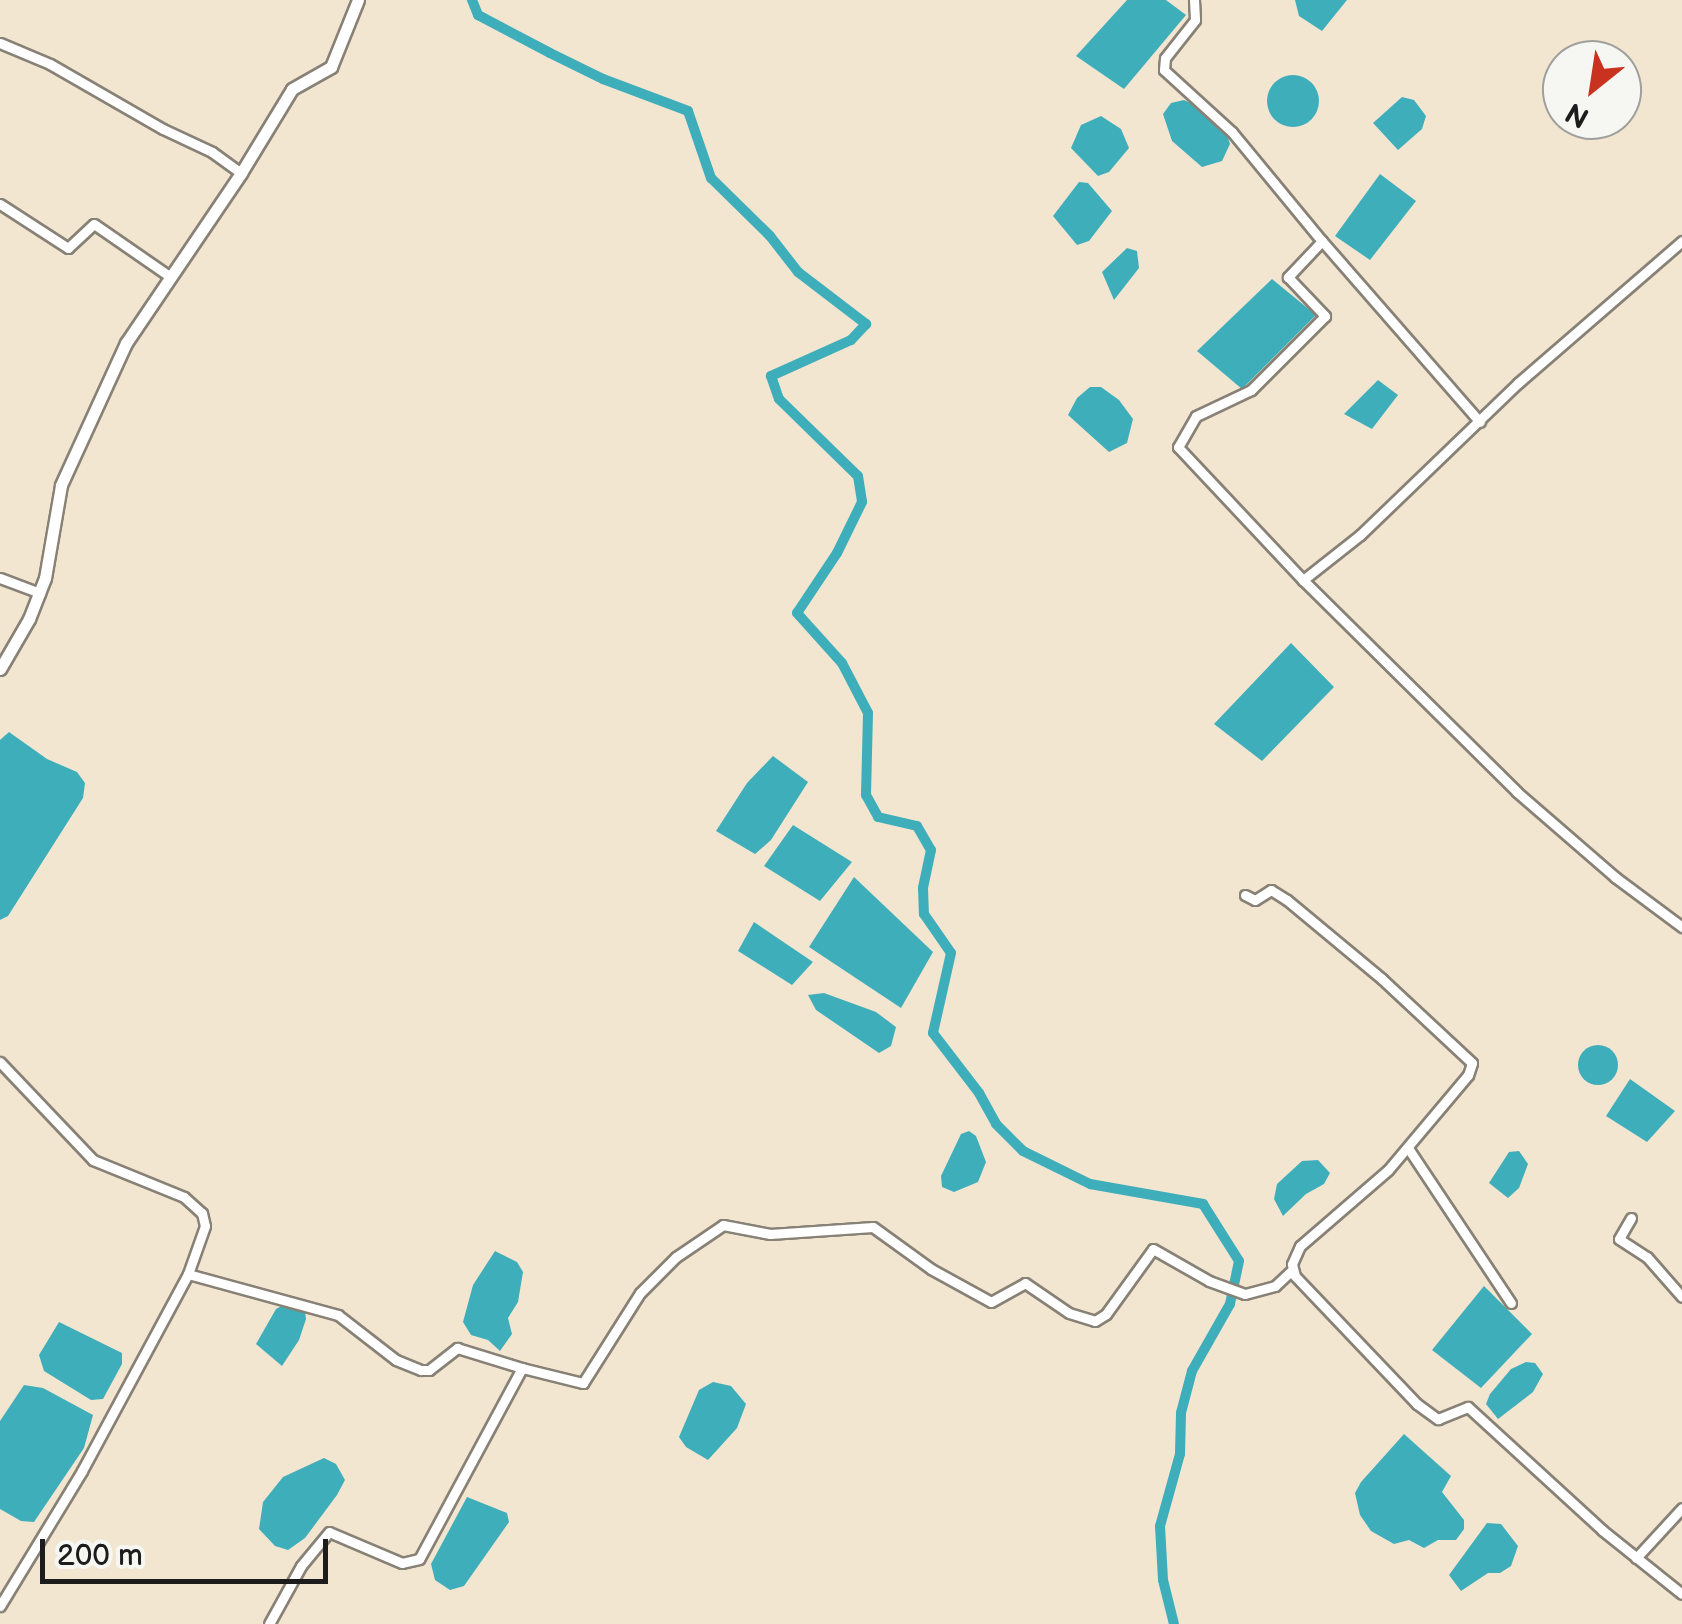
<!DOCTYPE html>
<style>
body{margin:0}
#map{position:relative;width:1682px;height:1624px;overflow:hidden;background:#f3e6d1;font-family:"Balsamiq Sans",sans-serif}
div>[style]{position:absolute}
.water>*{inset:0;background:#3faebb}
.round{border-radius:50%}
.canal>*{height:10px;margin:-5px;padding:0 5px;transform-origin:5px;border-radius:5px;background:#3faebb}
.roads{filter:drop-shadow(2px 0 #888176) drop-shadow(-2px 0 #888176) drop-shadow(0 2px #888176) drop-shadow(0 -2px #888176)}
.minor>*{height:9px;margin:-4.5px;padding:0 4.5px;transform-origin:4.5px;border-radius:4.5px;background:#fff}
.tertiary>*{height:11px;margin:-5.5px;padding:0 5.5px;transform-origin:5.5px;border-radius:5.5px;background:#fff}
span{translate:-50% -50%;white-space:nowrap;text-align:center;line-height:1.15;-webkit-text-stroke:8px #f6f6f2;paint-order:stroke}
.north{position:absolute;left:1542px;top:40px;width:100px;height:100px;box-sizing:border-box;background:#f6f6f2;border:2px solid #9f9f9c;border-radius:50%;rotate:210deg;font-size:28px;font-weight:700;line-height:40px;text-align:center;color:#1c1c1c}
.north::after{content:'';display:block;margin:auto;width:35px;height:45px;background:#c8321e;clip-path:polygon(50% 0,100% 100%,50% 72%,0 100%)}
.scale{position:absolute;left:40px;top:1539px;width:288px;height:45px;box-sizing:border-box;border:5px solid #1c1c1c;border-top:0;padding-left:12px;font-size:30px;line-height:35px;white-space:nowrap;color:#1c1c1c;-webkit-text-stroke:8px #f6f6f2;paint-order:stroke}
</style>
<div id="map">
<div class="water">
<i style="clip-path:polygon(1127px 0,1166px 0,1186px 15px,1124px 89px,1076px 56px)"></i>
<i style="clip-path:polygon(1295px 0,1347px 0,1322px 31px,1299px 16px)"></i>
<i class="round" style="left:1267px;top:75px;width:52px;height:52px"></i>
<i style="clip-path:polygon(1402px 97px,1414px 100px,1426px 116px,1422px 129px,1398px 150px,1373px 123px)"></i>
<i style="clip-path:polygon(1184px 100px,1204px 109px,1225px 129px,1230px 144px,1222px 161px,1202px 167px,1172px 141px,1163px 114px,1171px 103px)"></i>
<i style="clip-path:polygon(1101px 116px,1121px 129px,1129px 148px,1109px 172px,1098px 176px,1071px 148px,1081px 125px)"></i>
<i style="clip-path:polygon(1380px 174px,1416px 201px,1370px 260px,1335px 236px)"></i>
<i style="clip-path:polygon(1079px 182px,1088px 183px,1112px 211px,1089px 241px,1077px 245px,1053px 216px)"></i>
<i style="clip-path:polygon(1127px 248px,1137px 251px,1139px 268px,1114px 300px,1102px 272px)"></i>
<i style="clip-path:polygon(1272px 279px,1316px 315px,1242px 389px,1197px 351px)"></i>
<i style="clip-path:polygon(1378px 380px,1398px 395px,1372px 429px,1344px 414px)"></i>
<i style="clip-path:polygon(1090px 387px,1101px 387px,1119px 400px,1133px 419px,1127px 443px,1109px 452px,1068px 415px,1077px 398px)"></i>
<i style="clip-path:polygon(1291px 643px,1334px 687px,1262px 761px,1214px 724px)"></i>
<i style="clip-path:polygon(9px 732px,47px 759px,77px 772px,85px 783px,83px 798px,8px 916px,0 920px,0 740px)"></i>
<i style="clip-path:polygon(773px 756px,808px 782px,771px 840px,755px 854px,716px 831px,747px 783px)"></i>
<i style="clip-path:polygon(793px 825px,852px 862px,820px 901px,764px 866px)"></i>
<i style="clip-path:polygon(854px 877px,933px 952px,901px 1008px,809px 947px)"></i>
<i style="clip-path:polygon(754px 922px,813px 962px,792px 985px,738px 951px)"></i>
<i style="clip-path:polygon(824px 993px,876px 1012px,896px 1027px,891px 1046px,879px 1053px,816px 1010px,808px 995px)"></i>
<i class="round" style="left:1578px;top:1045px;width:40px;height:40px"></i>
<i style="clip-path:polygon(1630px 1079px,1675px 1111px,1647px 1142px,1606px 1116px)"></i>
<i style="clip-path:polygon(969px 1131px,976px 1136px,986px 1162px,978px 1182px,954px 1192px,942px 1187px,941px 1176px,961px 1134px)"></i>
<i style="clip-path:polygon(1519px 1151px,1528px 1164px,1519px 1188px,1508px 1198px,1489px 1183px,1509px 1152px)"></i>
<i style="clip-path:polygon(1318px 1160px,1330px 1173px,1324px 1184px,1306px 1194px,1283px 1216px,1274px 1199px,1277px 1184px,1302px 1161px)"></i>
<i style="clip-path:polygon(495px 1251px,517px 1262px,523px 1272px,518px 1302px,508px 1318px,512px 1334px,500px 1351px,488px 1340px,471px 1335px,463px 1322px,473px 1285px)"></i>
<i style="clip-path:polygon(1484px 1286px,1532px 1334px,1481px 1388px,1432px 1350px)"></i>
<i style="clip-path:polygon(291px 1301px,305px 1312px,306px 1319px,299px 1340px,282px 1366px,256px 1344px,276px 1309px)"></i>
<i style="clip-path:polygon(59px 1322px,122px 1353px,122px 1364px,103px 1399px,91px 1400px,44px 1371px,39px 1355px)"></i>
<i style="clip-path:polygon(1526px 1362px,1535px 1363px,1543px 1374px,1533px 1392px,1498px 1419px,1486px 1404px,1490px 1394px,1511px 1369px)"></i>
<i style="clip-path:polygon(713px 1382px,731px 1386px,746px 1404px,737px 1428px,708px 1460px,686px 1447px,679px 1437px,699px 1390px)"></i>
<i style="clip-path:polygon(24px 1385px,43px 1388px,93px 1415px,84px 1448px,34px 1522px,21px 1521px,0 1509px,0 1421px)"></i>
<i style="clip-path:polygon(1404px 1434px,1451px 1476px,1442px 1492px,1464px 1520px,1464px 1529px,1456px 1540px,1438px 1540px,1424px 1548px,1409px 1540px,1394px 1544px,1371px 1531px,1360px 1515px,1355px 1493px,1361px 1482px)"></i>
<i style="clip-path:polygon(324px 1458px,336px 1464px,345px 1480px,337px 1495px,305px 1538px,288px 1550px,275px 1546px,259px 1529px,263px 1502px,283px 1477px)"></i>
<i style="clip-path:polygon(467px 1497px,507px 1513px,509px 1522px,464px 1586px,450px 1590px,435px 1580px,431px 1564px)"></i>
<i style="clip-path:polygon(1487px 1523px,1501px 1524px,1518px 1546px,1511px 1566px,1500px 1573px,1488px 1573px,1461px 1591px,1449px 1575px)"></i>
</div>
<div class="canal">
<i style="left:472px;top:0;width:16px;rotate:68deg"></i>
<i style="left:478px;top:15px;width:81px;rotate:27.8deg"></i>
<i style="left:550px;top:53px;width:59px;rotate:26.1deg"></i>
<i style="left:603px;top:79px;width:91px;rotate:20.6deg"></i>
<i style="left:688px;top:111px;width:71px;rotate:71.1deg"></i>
<i style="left:711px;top:178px;width:83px;rotate:44.5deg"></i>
<i style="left:770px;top:236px;width:46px;rotate:52.1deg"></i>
<i style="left:798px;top:272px;width:86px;rotate:37.4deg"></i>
<i style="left:866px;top:324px;width:22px;rotate:133deg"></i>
<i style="left:851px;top:340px;width:88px;rotate:155.8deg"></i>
<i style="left:771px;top:376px;width:24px;rotate:71deg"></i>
<i style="left:779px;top:399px;width:110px;rotate:44.3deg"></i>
<i style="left:858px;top:476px;width:26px;rotate:81deg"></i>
<i style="left:862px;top:502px;width:57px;rotate:116.1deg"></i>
<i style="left:837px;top:553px;width:72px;rotate:123.7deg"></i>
<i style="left:797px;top:613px;width:67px;rotate:48deg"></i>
<i style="left:842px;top:663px;width:56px;rotate:62.5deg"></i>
<i style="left:868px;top:713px;width:82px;rotate:91.4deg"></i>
<i style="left:866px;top:795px;width:25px;rotate:61deg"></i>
<i style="left:878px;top:817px;width:40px;rotate:13deg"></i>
<i style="left:917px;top:826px;width:28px;rotate:60deg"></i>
<i style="left:931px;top:850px;width:39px;rotate:102deg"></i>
<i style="left:923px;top:888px;width:26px;rotate:88deg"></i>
<i style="left:924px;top:914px;width:47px;rotate:55.3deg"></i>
<i style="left:951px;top:953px;width:82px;rotate:102.7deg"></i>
<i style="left:933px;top:1033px;width:76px;rotate:52.5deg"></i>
<i style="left:979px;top:1093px;width:35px;rotate:61deg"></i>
<i style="left:996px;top:1124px;width:38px;rotate:45deg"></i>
<i style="left:1023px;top:1151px;width:75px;rotate:26.2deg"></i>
<i style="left:1090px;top:1184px;width:115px;rotate:10deg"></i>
<i style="left:1203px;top:1204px;width:67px;rotate:57.7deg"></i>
<i style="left:1239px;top:1261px;width:44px;rotate:101.8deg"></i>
<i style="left:1230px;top:1304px;width:77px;rotate:119.6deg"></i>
<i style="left:1192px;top:1371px;width:43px;rotate:104.7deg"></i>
<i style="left:1181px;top:1413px;width:41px;rotate:91.4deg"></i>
<i style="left:1180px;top:1454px;width:75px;rotate:105.5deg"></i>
<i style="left:1160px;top:1526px;width:54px;rotate:86.8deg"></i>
<i style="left:1163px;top:1580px;width:45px;rotate:76deg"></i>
</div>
<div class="roads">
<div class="minor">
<i style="left:1194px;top:0;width:20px;rotate:87deg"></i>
<i style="left:1195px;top:20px;width:48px;rotate:128.3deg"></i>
<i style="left:1165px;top:58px;width:12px;rotate:95deg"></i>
<i style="left:1164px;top:70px;width:92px;rotate:42.4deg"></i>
<i style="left:1232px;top:132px;width:141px;rotate:50.5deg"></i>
<i style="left:1322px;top:241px;width:50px;rotate:133.4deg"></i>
<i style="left:1288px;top:277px;width:54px;rotate:46.5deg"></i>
<i style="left:1325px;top:316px;width:105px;rotate:135deg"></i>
<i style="left:1251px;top:390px;width:61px;rotate:154.7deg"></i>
<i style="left:1196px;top:416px;width:36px;rotate:120deg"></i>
<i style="left:1178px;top:447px;width:183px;rotate:46.8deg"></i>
<i style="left:0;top:43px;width:54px;rotate:22.8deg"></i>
<i style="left:50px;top:64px;width:130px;rotate:29.9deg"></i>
<i style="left:163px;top:129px;width:54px;rotate:25.1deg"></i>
<i style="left:212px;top:152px;width:36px;rotate:36deg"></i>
<i style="left:0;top:204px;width:81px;rotate:32.9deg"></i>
<i style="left:68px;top:248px;width:35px;rotate:-43deg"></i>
<i style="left:94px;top:224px;width:91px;rotate:34.7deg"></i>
<i style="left:1322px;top:241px;width:240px;rotate:48.9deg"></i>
<i style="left:1682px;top:241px;width:217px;rotate:139.1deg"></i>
<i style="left:1518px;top:383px;width:219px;rotate:136.1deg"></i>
<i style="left:1360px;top:535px;width:73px;rotate:141.7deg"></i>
<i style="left:1303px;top:580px;width:301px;rotate:44.7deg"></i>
<i style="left:1517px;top:792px;width:130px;rotate:40.9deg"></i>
<i style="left:1615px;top:877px;width:84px;rotate:36.7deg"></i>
<i style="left:0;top:578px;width:43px;rotate:20.6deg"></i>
<i style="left:1245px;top:895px;width:11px;rotate:27deg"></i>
<i style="left:1255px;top:900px;width:19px;rotate:-32deg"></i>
<i style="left:1271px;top:890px;width:19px;rotate:32deg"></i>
<i style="left:1287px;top:900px;width:124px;rotate:39.7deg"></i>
<i style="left:1382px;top:979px;width:123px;rotate:43deg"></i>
<i style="left:1472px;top:1063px;width:13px;rotate:108deg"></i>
<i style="left:1468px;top:1075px;width:124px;rotate:130.1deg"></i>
<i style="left:1388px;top:1170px;width:116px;rotate:139.2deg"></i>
<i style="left:1300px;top:1246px;width:20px;rotate:114deg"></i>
<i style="left:1292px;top:1264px;width:12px;rotate:76deg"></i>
<i style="left:1295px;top:1276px;width:177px;rotate:46.4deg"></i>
<i style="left:1417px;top:1404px;width:26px;rotate:36deg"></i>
<i style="left:1438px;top:1419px;width:32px;rotate:-22deg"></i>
<i style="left:1468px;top:1407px;width:182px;rotate:42.5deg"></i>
<i style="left:1602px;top:1530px;width:102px;rotate:38.7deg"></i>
<i style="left:0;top:1062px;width:135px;rotate:46.5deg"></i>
<i style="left:93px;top:1160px;width:98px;rotate:22.1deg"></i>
<i style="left:184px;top:1197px;width:24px;rotate:42deg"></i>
<i style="left:202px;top:1213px;width:13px;rotate:77deg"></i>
<i style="left:205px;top:1226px;width:51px;rotate:109.5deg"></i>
<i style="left:188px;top:1274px;width:224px;rotate:118.3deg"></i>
<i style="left:82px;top:1471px;width:158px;rotate:121.3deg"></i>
<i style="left:1408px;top:1148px;width:186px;rotate:56.4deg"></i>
<i style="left:1631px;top:1218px;width:24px;rotate:120deg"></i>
<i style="left:1619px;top:1239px;width:33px;rotate:33deg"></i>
<i style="left:1647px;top:1257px;width:53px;rotate:48.8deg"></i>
<i style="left:188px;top:1274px;width:156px;rotate:15.3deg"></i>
<i style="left:338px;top:1315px;width:73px;rotate:37.8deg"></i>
<i style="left:396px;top:1360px;width:27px;rotate:22deg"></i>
<i style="left:421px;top:1370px;width:8px"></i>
<i style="left:429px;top:1370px;width:36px;rotate:-38deg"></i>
<i style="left:457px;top:1348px;width:68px;rotate:17.1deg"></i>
<i style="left:522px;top:1368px;width:217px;rotate:118.3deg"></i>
<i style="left:419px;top:1559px;width:17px;rotate:167deg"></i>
<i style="left:402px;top:1563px;width:79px;rotate:-157deg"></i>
<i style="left:329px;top:1532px;width:44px;rotate:129.5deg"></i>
<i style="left:301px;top:1566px;width:66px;rotate:118.9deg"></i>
<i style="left:522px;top:1368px;width:63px;rotate:13.8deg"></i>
<i style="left:583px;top:1383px;width:107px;rotate:-57.7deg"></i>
<i style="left:640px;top:1293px;width:51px;rotate:-45deg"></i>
<i style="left:676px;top:1257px;width:57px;rotate:-34.2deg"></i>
<i style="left:723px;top:1225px;width:48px;rotate:10.8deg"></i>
<i style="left:770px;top:1234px;width:103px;rotate:-3.9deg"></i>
<i style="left:873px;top:1227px;width:72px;rotate:35.9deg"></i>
<i style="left:931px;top:1269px;width:68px;rotate:28.8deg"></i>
<i style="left:991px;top:1302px;width:39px;rotate:-29deg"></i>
<i style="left:1025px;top:1283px;width:53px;rotate:34.3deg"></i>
<i style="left:1069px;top:1313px;width:27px;rotate:17deg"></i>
<i style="left:1095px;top:1321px;width:13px;rotate:-32deg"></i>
<i style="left:1106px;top:1314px;width:80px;rotate:-54.1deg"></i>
<i style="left:1153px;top:1249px;width:64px;rotate:29.7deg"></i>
<i style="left:1209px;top:1281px;width:38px;rotate:20deg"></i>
<i style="left:1245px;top:1294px;width:31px;rotate:-15deg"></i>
<i style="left:1275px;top:1286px;width:23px;rotate:-43deg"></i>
<i style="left:1636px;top:1558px;width:68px;rotate:-47.4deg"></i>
</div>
<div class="tertiary">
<i style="left:0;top:669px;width:58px;rotate:-59.9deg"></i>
<i style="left:29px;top:619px;width:44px;rotate:-68.7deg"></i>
<i style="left:45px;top:578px;width:94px;rotate:-80.2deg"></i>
<i style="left:61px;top:485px;width:156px;rotate:-65.4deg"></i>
<i style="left:126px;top:343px;width:205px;rotate:-55.9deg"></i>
<i style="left:241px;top:173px;width:98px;rotate:-58.7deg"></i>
<i style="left:292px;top:89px;width:45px;rotate:-29.4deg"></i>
<i style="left:331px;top:67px;width:72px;rotate:-68.1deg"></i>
</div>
</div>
<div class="north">N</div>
<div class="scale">200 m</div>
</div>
